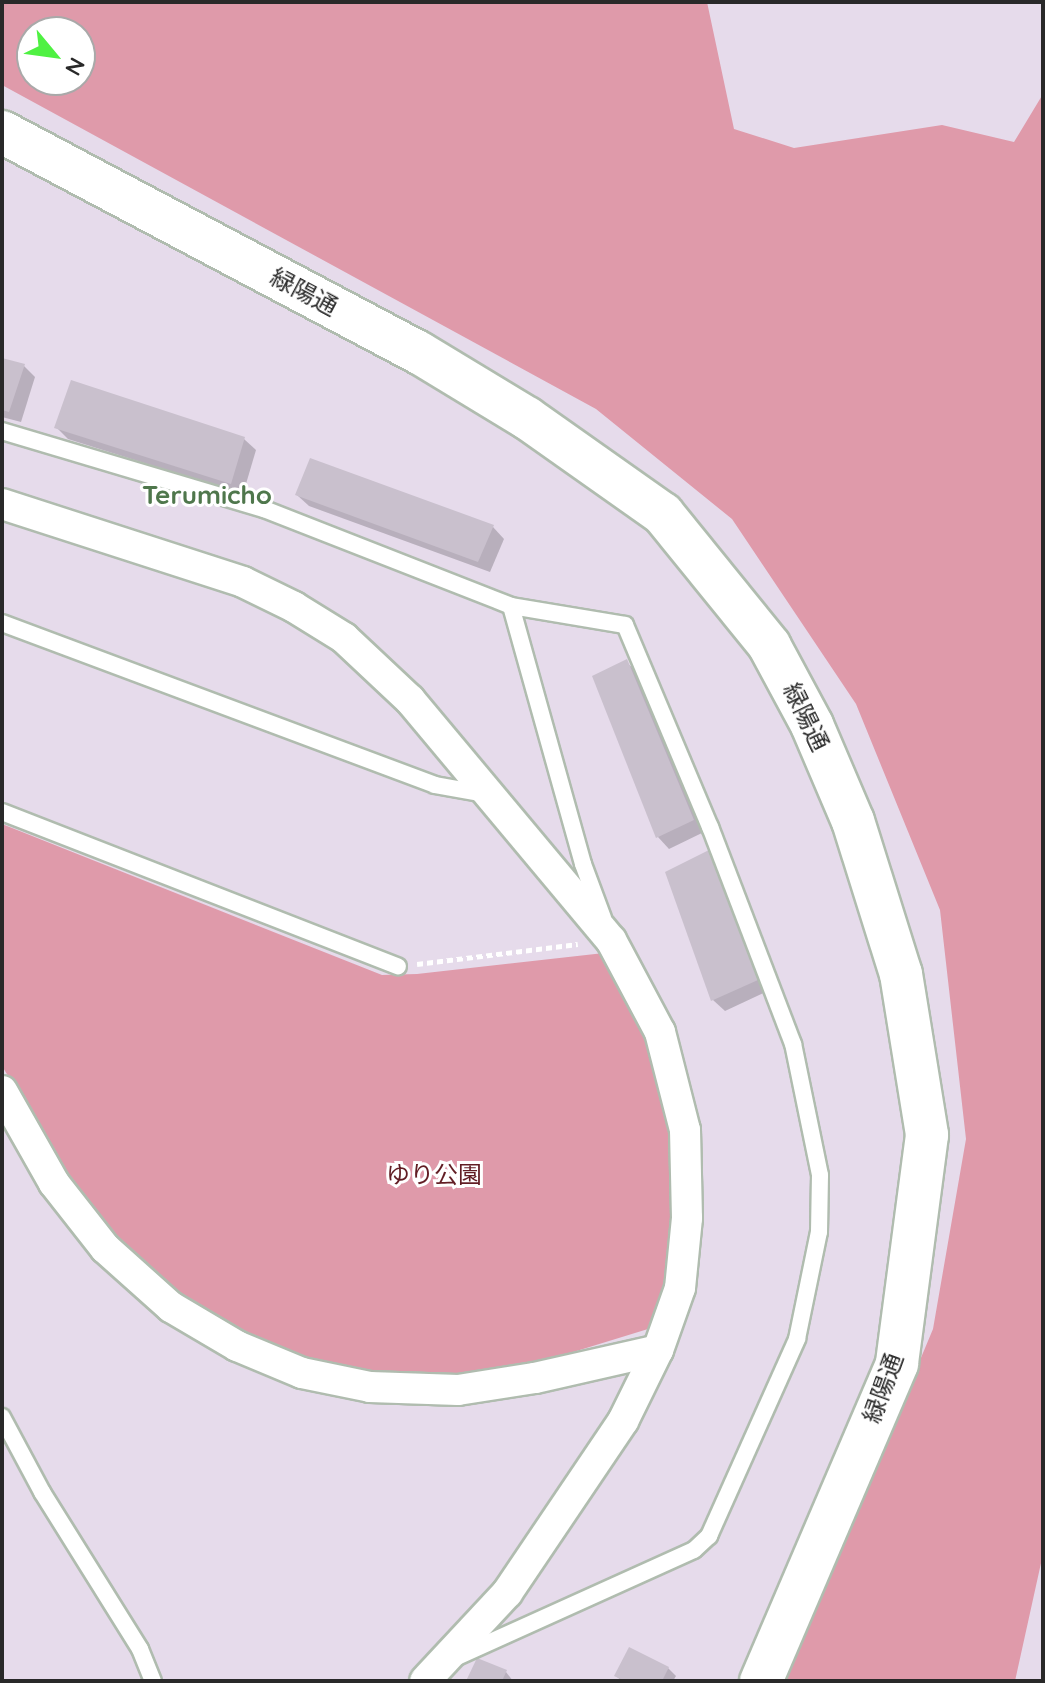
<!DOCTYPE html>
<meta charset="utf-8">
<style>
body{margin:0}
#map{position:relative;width:1045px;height:1683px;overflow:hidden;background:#e6dbeb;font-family:Quicksand,"Noto Sans JP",sans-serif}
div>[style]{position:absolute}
.green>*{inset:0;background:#df9aaa}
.shadow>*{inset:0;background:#0003}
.building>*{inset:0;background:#c9c0cd}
.path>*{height:5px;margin-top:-2.5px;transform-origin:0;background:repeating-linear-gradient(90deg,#fff 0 6px,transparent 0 10px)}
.roads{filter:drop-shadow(2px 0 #b0bcaf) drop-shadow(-2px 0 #b0bcaf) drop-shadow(0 2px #b0bcaf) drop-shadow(0 -2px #b0bcaf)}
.lane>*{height:16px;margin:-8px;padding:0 8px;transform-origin:8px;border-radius:8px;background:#fff}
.street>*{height:30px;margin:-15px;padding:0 15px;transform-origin:15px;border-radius:15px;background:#fff}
.secondary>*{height:42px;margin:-21px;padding:0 21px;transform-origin:21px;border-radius:21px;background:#fff}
span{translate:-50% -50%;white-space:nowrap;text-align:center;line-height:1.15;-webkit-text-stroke:6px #fff;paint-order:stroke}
.street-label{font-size:24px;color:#292929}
.park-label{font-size:24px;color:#621d24}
.neighbourhood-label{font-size:26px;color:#4f774c;font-weight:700}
.frame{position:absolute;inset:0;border:4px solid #292929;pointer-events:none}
.north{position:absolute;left:16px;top:16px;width:80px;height:80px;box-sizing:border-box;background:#fff;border:2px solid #a9a9a9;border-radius:50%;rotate:119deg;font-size:22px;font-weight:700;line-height:32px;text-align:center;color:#292929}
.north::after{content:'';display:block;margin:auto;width:28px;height:36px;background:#4ff142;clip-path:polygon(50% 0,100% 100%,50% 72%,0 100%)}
</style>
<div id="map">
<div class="green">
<i style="clip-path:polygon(evenodd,2px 2px,707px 2px,734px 129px,794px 148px,942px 125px,1014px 142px,1043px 94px,1043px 1554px,1015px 1681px,786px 1681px,933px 1329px,966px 1139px,940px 910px,856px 704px,732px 519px,596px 409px,2px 85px,2px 2px,32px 32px,80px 32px,80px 80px,32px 80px,32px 32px)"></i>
<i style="clip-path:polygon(2px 824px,382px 975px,417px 974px,604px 953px,646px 1027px,668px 1119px,676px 1177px,672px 1251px,659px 1319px,648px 1329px,544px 1361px,440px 1379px,371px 1374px,312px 1361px,250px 1339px,177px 1296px,125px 1251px,87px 1206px,2px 1066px)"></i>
</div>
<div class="shadow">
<i style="clip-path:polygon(2px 360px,24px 366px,35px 377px,21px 422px,2px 417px)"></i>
<i style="clip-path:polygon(56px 427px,244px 439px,256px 450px,243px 494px,68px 439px)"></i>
<i style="clip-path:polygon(297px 495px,493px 527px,504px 539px,490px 572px,309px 506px)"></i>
<i style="clip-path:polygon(626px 662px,638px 673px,704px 832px,669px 849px,658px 837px)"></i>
<i style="clip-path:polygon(708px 852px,720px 864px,768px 991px,725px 1011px,713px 1000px)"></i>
<i style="clip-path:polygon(668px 1668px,676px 1676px,673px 1681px,622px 1681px,616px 1676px)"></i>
<i style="clip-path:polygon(506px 1672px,513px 1681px,468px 1681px)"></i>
</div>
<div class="building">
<i style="clip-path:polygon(2px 358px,25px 364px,9px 412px,2px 410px)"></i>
<i style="clip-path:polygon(71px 380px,245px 437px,231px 484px,54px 428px)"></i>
<i style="clip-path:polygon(310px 458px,494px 525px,478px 562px,295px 495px)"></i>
<i style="clip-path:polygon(627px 659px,694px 820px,656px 838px,592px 676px)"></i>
<i style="clip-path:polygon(709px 850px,758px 980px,711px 1001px,665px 872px)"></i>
<i style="clip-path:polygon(629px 1647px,669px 1667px,662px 1681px,625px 1681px,614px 1676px)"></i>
<i style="clip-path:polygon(477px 1658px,507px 1670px,502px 1681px,466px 1681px)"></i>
</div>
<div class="path">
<i style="left:417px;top:964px;width:162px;rotate:-7.1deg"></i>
</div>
<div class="roads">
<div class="lane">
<i style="left:2px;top:431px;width:273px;rotate:16.6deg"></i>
<i style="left:264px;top:509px;width:265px;rotate:21.4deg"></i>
<i style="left:2px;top:623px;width:462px;rotate:20.5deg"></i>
<i style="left:435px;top:785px;width:51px;rotate:10.2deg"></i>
<i style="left:2px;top:812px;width:425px;rotate:21.3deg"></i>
<i style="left:2px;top:1417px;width:85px;rotate:61.9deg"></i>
<i style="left:42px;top:1492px;width:185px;rotate:58deg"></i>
<i style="left:140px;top:1649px;width:35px;rotate:68deg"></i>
<i style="left:457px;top:1657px;width:260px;rotate:-24.3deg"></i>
<i style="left:694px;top:1550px;width:21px;rotate:-43deg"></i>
<i style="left:709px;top:1536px;width:216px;rotate:-65.9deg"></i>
<i style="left:797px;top:1339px;width:109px;rotate:-78.4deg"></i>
<i style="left:819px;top:1232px;width:57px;rotate:-89deg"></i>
<i style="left:820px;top:1175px;width:134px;rotate:-101.6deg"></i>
<i style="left:793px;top:1044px;width:232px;rotate:-110.9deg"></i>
<i style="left:710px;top:827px;width:219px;rotate:-112.8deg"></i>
<i style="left:625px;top:625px;width:116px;rotate:-170.5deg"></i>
<i style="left:511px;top:606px;width:268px;rotate:74.4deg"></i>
<i style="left:583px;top:864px;width:58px;rotate:69.7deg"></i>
</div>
<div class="street">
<i style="left:2px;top:504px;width:253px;rotate:17.9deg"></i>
<i style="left:243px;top:582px;width:57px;rotate:26.1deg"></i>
<i style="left:294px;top:607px;width:59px;rotate:31.8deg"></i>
<i style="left:344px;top:638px;width:91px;rotate:43.2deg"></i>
<i style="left:410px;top:700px;width:313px;rotate:50.1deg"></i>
<i style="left:611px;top:940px;width:104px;rotate:62deg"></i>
<i style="left:660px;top:1032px;width:101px;rotate:75.7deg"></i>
<i style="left:685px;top:1130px;width:88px;rotate:88.7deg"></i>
<i style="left:687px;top:1218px;width:70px;rotate:95.7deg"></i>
<i style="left:680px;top:1288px;width:66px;rotate:109.5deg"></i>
<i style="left:658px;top:1350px;width:79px;rotate:116.2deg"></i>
<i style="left:623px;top:1421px;width:207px;rotate:124deg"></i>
<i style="left:507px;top:1593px;width:120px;rotate:133deg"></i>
<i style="left:2px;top:1091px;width:106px;rotate:60.5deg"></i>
<i style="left:54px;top:1183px;width:83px;rotate:51.9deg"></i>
<i style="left:105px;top:1248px;width:89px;rotate:41.8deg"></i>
<i style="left:171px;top:1307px;width:77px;rotate:30.6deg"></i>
<i style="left:237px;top:1346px;width:70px;rotate:22.6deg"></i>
<i style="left:302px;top:1373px;width:69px;rotate:11.6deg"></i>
<i style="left:370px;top:1387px;width:88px;rotate:2deg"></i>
<i style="left:458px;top:1390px;width:78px;rotate:-8.9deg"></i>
<i style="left:535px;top:1378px;width:126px;rotate:-12.8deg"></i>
</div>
<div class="secondary">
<i style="left:2px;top:132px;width:471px;rotate:27.9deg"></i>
<i style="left:418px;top:352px;width:127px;rotate:31.2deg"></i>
<i style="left:527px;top:418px;width:166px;rotate:35.2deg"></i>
<i style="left:663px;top:514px;width:169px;rotate:51deg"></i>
<i style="left:769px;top:645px;width:91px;rotate:61.7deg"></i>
<i style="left:812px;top:725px;width:104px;rotate:66.9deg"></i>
<i style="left:853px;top:821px;width:160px;rotate:72.6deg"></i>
<i style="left:901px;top:974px;width:163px;rotate:80.8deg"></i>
<i style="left:927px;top:1135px;width:231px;rotate:97.5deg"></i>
<i style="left:897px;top:1364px;width:345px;rotate:113.2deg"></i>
</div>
</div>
<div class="street-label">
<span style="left:304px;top:292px;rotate:28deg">緑陽通</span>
<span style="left:806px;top:717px;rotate:64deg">緑陽通</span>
<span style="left:883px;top:1388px;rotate:-70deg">緑陽通</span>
</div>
<div class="park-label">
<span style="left:434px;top:1175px">ゆり公園</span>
</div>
<div class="neighbourhood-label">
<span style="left:207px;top:495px">Terumicho</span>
</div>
<div class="frame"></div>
<div class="north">N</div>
</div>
